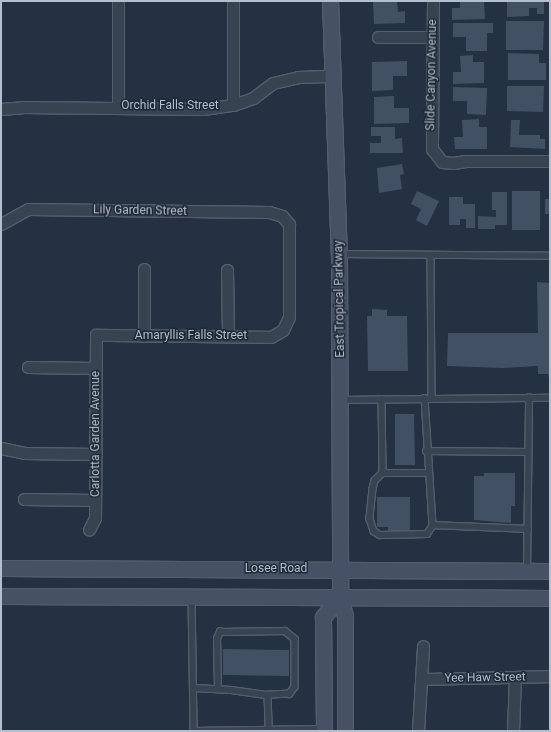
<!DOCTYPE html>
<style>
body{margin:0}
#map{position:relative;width:551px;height:732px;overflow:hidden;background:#233142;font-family:Roboto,sans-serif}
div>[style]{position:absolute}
.building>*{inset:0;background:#425064}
.roads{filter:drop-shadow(1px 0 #535e6c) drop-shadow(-1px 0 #535e6c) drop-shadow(0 1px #535e6c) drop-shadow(0 -1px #535e6c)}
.service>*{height:5.5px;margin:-2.75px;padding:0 2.75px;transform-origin:2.75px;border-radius:2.75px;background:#384352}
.minor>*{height:11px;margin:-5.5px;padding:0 5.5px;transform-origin:5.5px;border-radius:5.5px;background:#384352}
.secondary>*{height:15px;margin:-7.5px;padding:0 7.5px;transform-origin:7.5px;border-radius:7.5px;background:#465165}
span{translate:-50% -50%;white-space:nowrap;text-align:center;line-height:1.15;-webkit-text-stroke:3px #1d2837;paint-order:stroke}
.street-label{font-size:12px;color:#b5becc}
.frame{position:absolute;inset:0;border:2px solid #b5becc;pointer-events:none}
</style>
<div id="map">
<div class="building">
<i style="clip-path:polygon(397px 1px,398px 12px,405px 11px,405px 23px,374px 24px,373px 2px)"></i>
<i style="clip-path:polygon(460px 1px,484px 1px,485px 19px,452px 20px,452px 8px,460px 8px)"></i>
<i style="clip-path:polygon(507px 1px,544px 1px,544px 14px,537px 14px,537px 8px,529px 8px,529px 16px,507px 17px)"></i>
<i style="clip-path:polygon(506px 21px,544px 21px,543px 50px,506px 50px)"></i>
<i style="clip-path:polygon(453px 23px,493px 23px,493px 33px,487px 33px,487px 51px,466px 51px,466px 37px,453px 37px)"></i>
<i style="clip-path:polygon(508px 53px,539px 54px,539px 63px,546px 63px,546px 80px,508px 80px)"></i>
<i style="clip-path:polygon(473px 55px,473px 62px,484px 62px,484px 83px,453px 84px,453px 72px,461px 72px,460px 56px)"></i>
<i style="clip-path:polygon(407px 61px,407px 76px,393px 76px,393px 90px,372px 91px,372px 62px)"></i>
<i style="clip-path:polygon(507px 86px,544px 86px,543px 112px,507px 111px)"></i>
<i style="clip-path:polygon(453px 87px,487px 88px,486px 115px,467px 114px,467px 101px,453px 101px)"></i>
<i style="clip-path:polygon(394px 96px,394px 108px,409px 108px,409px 123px,374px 124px,374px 97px)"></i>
<i style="clip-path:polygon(479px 119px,479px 127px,487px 127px,487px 149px,455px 149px,454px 137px,463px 137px,462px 120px)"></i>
<i style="clip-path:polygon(511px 120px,520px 120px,519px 135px,540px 135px,540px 139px,545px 139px,545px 149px,510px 147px)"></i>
<i style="clip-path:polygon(371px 127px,395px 127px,395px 139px,402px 138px,403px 153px,370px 153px,370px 143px,381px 143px,381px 136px,371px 136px)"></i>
<i style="clip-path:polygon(402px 164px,404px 174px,400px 175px,402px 189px,379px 193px,377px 168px)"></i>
<i style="clip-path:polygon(417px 191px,439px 201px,427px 226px,416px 220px,421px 209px,411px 204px)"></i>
<i style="clip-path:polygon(512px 191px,540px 191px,540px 230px,512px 230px)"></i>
<i style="clip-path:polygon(492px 192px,507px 192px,507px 225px,495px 225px,495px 229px,478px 229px,478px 216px,496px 217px,496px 210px,492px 210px)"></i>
<i style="clip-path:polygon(449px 197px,463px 197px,463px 204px,475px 204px,475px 228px,466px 228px,466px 219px,460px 219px,460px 225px,449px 225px)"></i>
<i style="clip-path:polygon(545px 199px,550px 199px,550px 214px,545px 214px)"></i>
<i style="clip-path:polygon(537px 282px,550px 283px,550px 383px,548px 374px,538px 374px,538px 366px,503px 368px,447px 366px,448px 333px,538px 333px)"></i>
<i style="clip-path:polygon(372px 309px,387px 310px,387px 316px,407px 316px,408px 371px,368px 371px,367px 316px,372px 316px)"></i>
<i style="clip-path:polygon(395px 414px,414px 414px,415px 465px,395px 465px)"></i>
<i style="clip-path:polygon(484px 473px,515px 473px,515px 506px,511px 506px,511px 523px,474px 520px,474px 476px,484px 476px)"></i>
<i style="clip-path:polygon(377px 497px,410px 497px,410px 532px,388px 533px,388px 527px,377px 527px)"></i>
<i style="clip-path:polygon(223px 649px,289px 650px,289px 676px,223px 675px)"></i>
</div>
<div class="roads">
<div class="service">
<i style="left:340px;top:254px;width:210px;rotate:0.5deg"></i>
<i style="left:431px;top:255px;width:143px;rotate:89.6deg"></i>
<i style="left:425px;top:398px;width:127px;rotate:86.4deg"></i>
<i style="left:433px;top:525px;width:95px;rotate:2.4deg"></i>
<i style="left:382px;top:399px;width:74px;rotate:89.2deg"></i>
<i style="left:383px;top:473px;width:45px"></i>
<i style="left:342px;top:400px;width:208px;rotate:-0.6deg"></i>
<i style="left:426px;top:451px;width:102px;rotate:0.6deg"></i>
<i style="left:383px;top:473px;width:11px;rotate:135deg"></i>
<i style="left:375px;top:481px;width:8px;rotate:104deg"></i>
<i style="left:373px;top:489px;width:30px;rotate:96deg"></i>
<i style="left:370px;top:519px;width:13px;rotate:72deg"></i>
<i style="left:374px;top:531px;width:7px;rotate:34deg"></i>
<i style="left:380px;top:535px;width:47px;rotate:-1.2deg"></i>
<i style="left:427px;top:534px;width:11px;rotate:-56deg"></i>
<i style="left:527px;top:571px;width:173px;rotate:-89.3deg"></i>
<i style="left:192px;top:598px;width:133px;rotate:89.1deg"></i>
<i style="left:194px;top:731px;width:129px;rotate:-0.9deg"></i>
<i style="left:194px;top:688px;width:37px;rotate:3deg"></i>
<i style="left:231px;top:690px;width:37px;rotate:8deg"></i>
<i style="left:268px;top:695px;width:35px;rotate:88deg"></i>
<i style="left:218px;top:689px;width:50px;rotate:-91.1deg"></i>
<i style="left:217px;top:639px;width:8px;rotate:-67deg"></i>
<i style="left:220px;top:632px;width:65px;rotate:-0.9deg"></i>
<i style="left:285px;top:631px;width:13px;rotate:39deg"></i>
<i style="left:295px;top:639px;width:48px;rotate:90deg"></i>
<i style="left:295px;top:687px;width:9px;rotate:126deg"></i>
<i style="left:290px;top:694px;width:22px;rotate:177deg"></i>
</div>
<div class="minor">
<i style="left:118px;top:1px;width:106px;rotate:90deg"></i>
<i style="left:233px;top:1px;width:104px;rotate:90deg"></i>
<i style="left:433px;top:1px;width:148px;rotate:90.4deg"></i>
<i style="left:432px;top:149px;width:16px;rotate:52deg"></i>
<i style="left:442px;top:162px;width:11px;rotate:5deg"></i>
<i style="left:453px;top:163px;width:13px;rotate:-9deg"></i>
<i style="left:466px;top:161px;width:84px"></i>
<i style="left:378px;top:37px;width:55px"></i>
<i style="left:1px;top:109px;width:21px;rotate:-5deg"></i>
<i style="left:22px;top:107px;width:181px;rotate:0.6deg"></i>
<i style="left:203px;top:109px;width:30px;rotate:-8deg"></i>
<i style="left:233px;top:105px;width:21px;rotate:-19deg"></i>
<i style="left:253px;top:98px;width:25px;rotate:-37deg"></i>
<i style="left:273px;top:83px;width:26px;rotate:-13deg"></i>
<i style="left:298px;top:77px;width:35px;rotate:-2deg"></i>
<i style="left:1px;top:224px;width:31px;rotate:-29deg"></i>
<i style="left:28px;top:209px;width:241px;rotate:0.7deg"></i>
<i style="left:269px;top:212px;width:14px;rotate:17deg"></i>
<i style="left:282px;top:216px;width:11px;rotate:49deg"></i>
<i style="left:289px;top:224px;width:93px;rotate:90deg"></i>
<i style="left:289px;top:317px;width:14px;rotate:115deg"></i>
<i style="left:283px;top:330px;width:14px;rotate:150deg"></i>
<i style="left:271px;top:337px;width:175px;rotate:-179.3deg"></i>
<i style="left:96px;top:335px;width:183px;rotate:90.3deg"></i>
<i style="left:95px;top:518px;width:13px;rotate:117deg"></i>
<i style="left:144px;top:269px;width:67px;rotate:90deg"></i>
<i style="left:227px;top:270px;width:66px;rotate:89.1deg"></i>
<i style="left:28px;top:367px;width:68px;rotate:0.8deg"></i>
<i style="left:1px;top:448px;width:24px;rotate:12deg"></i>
<i style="left:24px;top:453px;width:72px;rotate:0.8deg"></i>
<i style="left:24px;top:499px;width:71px;rotate:0.8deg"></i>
<i style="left:421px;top:679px;width:129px;rotate:-1.3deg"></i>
<i style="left:418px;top:731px;width:85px;rotate:-86.6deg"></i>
<i style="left:513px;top:731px;width:54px;rotate:-87.9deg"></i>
</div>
<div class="secondary">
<i style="left:330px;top:1px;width:253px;rotate:88deg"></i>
<i style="left:339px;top:254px;width:343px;rotate:89.8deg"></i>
<i style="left:340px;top:597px;width:20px;rotate:75deg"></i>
<i style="left:345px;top:616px;width:115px;rotate:90deg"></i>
<i style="left:1px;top:568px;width:549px;rotate:0.31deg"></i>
<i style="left:1px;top:596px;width:549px;rotate:0.21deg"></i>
<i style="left:324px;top:731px;width:114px;rotate:-90.5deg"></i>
<i style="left:323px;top:617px;width:26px;rotate:-50deg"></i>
</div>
</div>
<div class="street-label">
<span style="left:432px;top:75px;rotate:-89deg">Slide Canyon Avenue</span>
<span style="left:170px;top:106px">Orchid Falls Street</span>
<span style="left:140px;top:211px;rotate:1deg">Lily Garden Street</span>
<span style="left:340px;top:299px;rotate:-91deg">East Tropical Parkway</span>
<span style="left:191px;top:336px">Amaryllis Falls Street</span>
<span style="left:96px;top:434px;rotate:-90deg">Carlotta Garden Avenue</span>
<span style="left:276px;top:569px">Losee Road</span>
<span style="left:485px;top:678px;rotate:-1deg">Yee Haw Street</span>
</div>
<div class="frame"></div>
</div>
